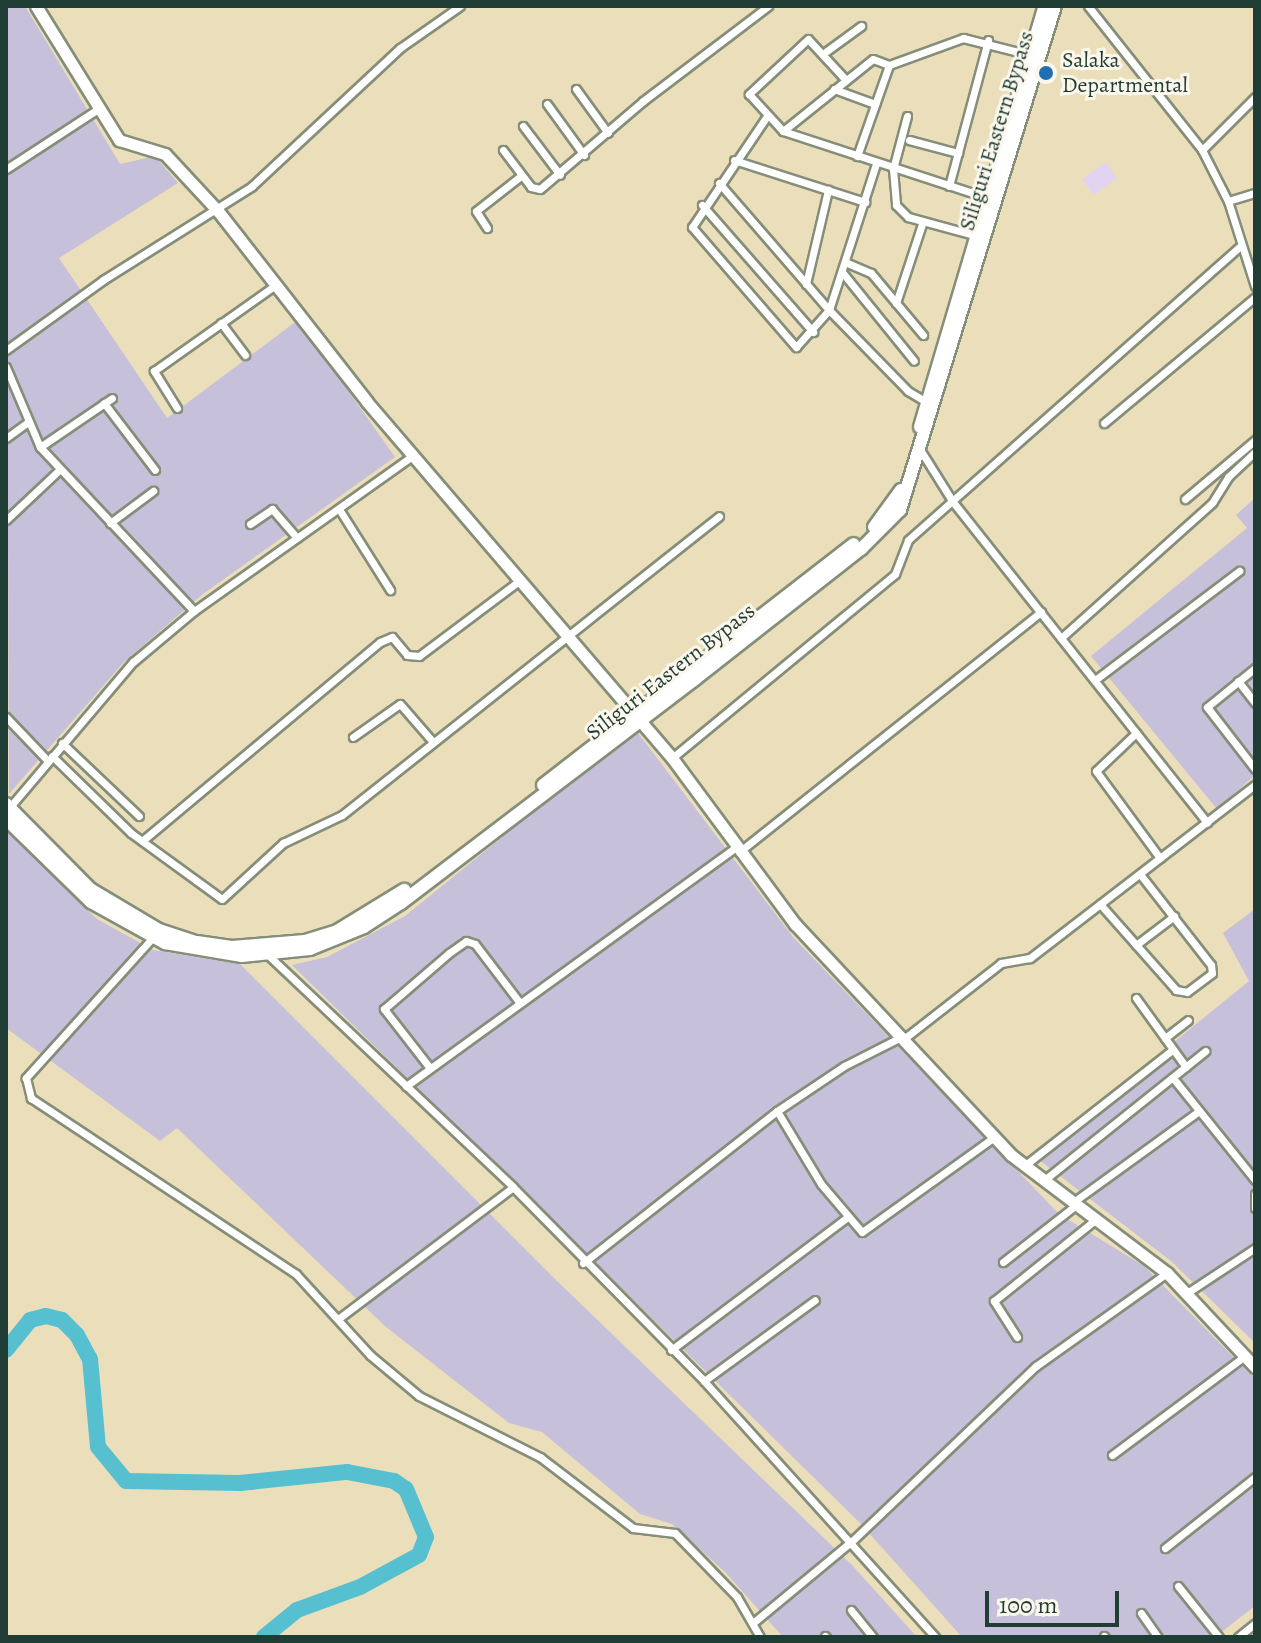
<!DOCTYPE html>
<style>
body{margin:0}
#map{position:relative;width:1261px;height:1643px;overflow:hidden;background:#ebdfbb;font-family:Alegreya,serif}
div>[style]{position:absolute}
.built>*{inset:0;background:#e3d3f2}
.industrial>*{inset:0;background:#c6c0da}
.river>*{height:16px;margin:-8px;padding:0 8px;transform-origin:8px;border-radius:8px;background:#56c0d1}
.roads{filter:drop-shadow(2px 0 #858e78) drop-shadow(-2px 0 #858e78) drop-shadow(0 2px #858e78) drop-shadow(0 -2px #858e78)}
.street>*{height:7px;margin:-3.5px;padding:0 3.5px;transform-origin:3.5px;border-radius:3.5px;background:#fff}
.secondary>*{height:11px;margin:-5.5px;padding:0 5.5px;transform-origin:5.5px;border-radius:5.5px;background:#fff}
.primary>*{height:12px;margin:-6px;padding:0 6px;transform-origin:6px;border-radius:6px;background:#fff}
.dots>*{width:22px;height:22px;translate:-50% -50%;box-sizing:border-box;border:4px solid #fbf7ec;border-radius:50%}
span{translate:-50% -50%;white-space:nowrap;text-align:center;line-height:1.15;-webkit-text-stroke:6px #fbf7ec;paint-order:stroke}
.poi-label{font-size:22px;color:#1f3d34}
.left{translate:0 -50%;text-align:left}
.street-label{font-size:22px;color:#1f3d34}
.frame{position:absolute;inset:0;border:8px solid #1f3d34;pointer-events:none}
.scale{position:absolute;left:985px;top:1591px;width:134px;height:36px;box-sizing:border-box;border:4px solid #1f3d34;border-top:0;padding-left:10px;font-size:24px;line-height:28px;white-space:nowrap;color:#1f3d34;-webkit-text-stroke:6px #fbf7ec;paint-order:stroke}
</style>
<div id="map">
<div class="built">
<i style="clip-path:polygon(1106px 162px,1117px 178px,1093px 195px,1082px 179px)"></i>
</div>
<div class="industrial">
<i style="clip-path:polygon(6px 6px,25px 6px,120px 164px,155px 156px,178px 183px,59px 258px,167px 418px,298px 320px,395px 457px,203px 594px,123px 663px,9px 794px)"></i>
<i style="clip-path:polygon(1255px 498px,1255px 775px,1217px 809px,1091px 656px,1247px 528px,1236px 515px)"></i>
<i style="clip-path:polygon(635px 729px,793px 937px,1059px 1214px,1144px 1266px,1255px 1379px,1255px 1606px,1215px 1637px,962px 1637px,860px 1523px,292px 965px,327px 957px,405px 916px)"></i>
<i style="clip-path:polygon(6px 831px,97px 919px,153px 950px,240px 964px,556px 1280px,852px 1565px,917px 1637px,783px 1637px,726px 1573px,672px 1524px,640px 1514px,542px 1432px,509px 1423px,386px 1327px,177px 1128px,160px 1141px,6px 1028px)"></i>
<i style="clip-path:polygon(1255px 909px,1255px 1343px,1171px 1261px,1034px 1156px,1249px 981px,1223px 933px)"></i>
</div>
<div class="river">
<i style="left:6px;top:1350px;width:38px;rotate:-51deg"></i>
<i style="left:30px;top:1320px;width:16px;rotate:-14deg"></i>
<i style="left:46px;top:1316px;width:16px;rotate:14deg"></i>
<i style="left:62px;top:1320px;width:21px;rotate:45deg"></i>
<i style="left:77px;top:1335px;width:27px;rotate:62deg"></i>
<i style="left:90px;top:1359px;width:88px;rotate:84.8deg"></i>
<i style="left:98px;top:1447px;width:44px;rotate:50.5deg"></i>
<i style="left:126px;top:1481px;width:114px;rotate:1deg"></i>
<i style="left:240px;top:1483px;width:108px;rotate:-5.9deg"></i>
<i style="left:347px;top:1472px;width:48px;rotate:10.8deg"></i>
<i style="left:394px;top:1481px;width:14px;rotate:34deg"></i>
<i style="left:406px;top:1489px;width:52px;rotate:67.4deg"></i>
<i style="left:426px;top:1537px;width:19px;rotate:111deg"></i>
<i style="left:419px;top:1555px;width:67px;rotate:151.5deg"></i>
<i style="left:360px;top:1587px;width:67px;rotate:159.9deg"></i>
<i style="left:297px;top:1610px;width:43px;rotate:140.7deg"></i>
</div>
<div class="roads">
<div class="street">
<i style="left:1088px;top:6px;width:184px;rotate:51.6deg"></i>
<i style="left:1202px;top:150px;width:57px;rotate:63deg"></i>
<i style="left:1228px;top:201px;width:89px;rotate:72.4deg"></i>
<i style="left:824px;top:53px;width:46px;rotate:-36.1deg"></i>
<i style="left:845px;top:79px;width:54px;rotate:-132.8deg"></i>
<i style="left:808px;top:39px;width:81px;rotate:137deg"></i>
<i style="left:749px;top:94px;width:50px;rotate:47.4deg"></i>
<i style="left:783px;top:131px;width:213px;rotate:18.1deg"></i>
<i style="left:576px;top:89px;width:54px;rotate:54deg"></i>
<i style="left:834px;top:89px;width:44px;rotate:20.1deg"></i>
<i style="left:547px;top:104px;width:63px;rotate:54deg"></i>
<i style="left:767px;top:116px;width:134px;rotate:124deg"></i>
<i style="left:692px;top:227px;width:159px;rotate:49.1deg"></i>
<i style="left:796px;top:347px;width:50px;rotate:-48.3deg"></i>
<i style="left:829px;top:310px;width:153px;rotate:-72.2deg"></i>
<i style="left:907px;top:116px;width:55px;rotate:104.8deg"></i>
<i style="left:893px;top:169px;width:36px;rotate:85deg"></i>
<i style="left:896px;top:205px;width:17px;rotate:45deg"></i>
<i style="left:908px;top:217px;width:68px;rotate:15.3deg"></i>
<i style="left:523px;top:126px;width:61px;rotate:52.9deg"></i>
<i style="left:783px;top:131px;width:115px;rotate:-38.7deg"></i>
<i style="left:873px;top:59px;width:17px;rotate:21deg"></i>
<i style="left:889px;top:65px;width:79px;rotate:-20deg"></i>
<i style="left:963px;top:38px;width:69px;rotate:14.2deg"></i>
<i style="left:909px;top:140px;width:51px;rotate:14.9deg"></i>
<i style="left:503px;top:150px;width:46px;rotate:52.9deg"></i>
<i style="left:531px;top:187px;width:9px;rotate:13deg"></i>
<i style="left:540px;top:189px;width:135px;rotate:-40.5deg"></i>
<i style="left:643px;top:101px;width:157px;rotate:-37.2deg"></i>
<i style="left:1202px;top:150px;width:75px;rotate:-45deg"></i>
<i style="left:857px;top:156px;width:96px;rotate:-70.6deg"></i>
<i style="left:734px;top:160px;width:138px;rotate:17.8deg"></i>
<i style="left:6px;top:169px;width:113px;rotate:-33.1deg"></i>
<i style="left:719px;top:183px;width:168px;rotate:49.1deg"></i>
<i style="left:829px;top:310px;width:113px;rotate:45.7deg"></i>
<i style="left:908px;top:391px;width:21px;rotate:31deg"></i>
<i style="left:949px;top:186px;width:151px;rotate:-75deg"></i>
<i style="left:1228px;top:201px;width:28px;rotate:-17deg"></i>
<i style="left:702px;top:205px;width:169px;rotate:48.8deg"></i>
<i style="left:487px;top:228px;width:20px;rotate:-123deg"></i>
<i style="left:476px;top:211px;width:58px;rotate:-38deg"></i>
<i style="left:845px;top:262px;width:28px;rotate:23deg"></i>
<i style="left:871px;top:273px;width:81px;rotate:50deg"></i>
<i style="left:842px;top:272px;width:114px;rotate:51deg"></i>
<i style="left:806px;top:284px;width:97px;rotate:-76.8deg"></i>
<i style="left:896px;top:303px;width:86px;rotate:-71.8deg"></i>
<i style="left:221px;top:323px;width:40px;rotate:53deg"></i>
<i style="left:6px;top:350px;width:120px;rotate:-35.8deg"></i>
<i style="left:103px;top:280px;width:176px;rotate:-32.2deg"></i>
<i style="left:252px;top:186px;width:202px;rotate:-43deg"></i>
<i style="left:400px;top:48px;width:73px;rotate:-35deg"></i>
<i style="left:6px;top:367px;width:87px;rotate:67deg"></i>
<i style="left:40px;top:447px;width:225px;rotate:46.8deg"></i>
<i style="left:104px;top:403px;width:84px;rotate:52.7deg"></i>
<i style="left:177px;top:408px;width:44px;rotate:-121.9deg"></i>
<i style="left:154px;top:371px;width:151px;rotate:-35.3deg"></i>
<i style="left:1104px;top:423px;width:197px;rotate:-39.8deg"></i>
<i style="left:6px;top:438px;width:26px;rotate:-36deg"></i>
<i style="left:40px;top:447px;width:87px;rotate:-34.2deg"></i>
<i style="left:921px;top:451px;width:60px;rotate:57.9deg"></i>
<i style="left:953px;top:502px;width:409px;rotate:51.6deg"></i>
<i style="left:1185px;top:499px;width:92px;rotate:-40.1deg"></i>
<i style="left:339px;top:509px;width:96px;rotate:57.8deg"></i>
<i style="left:6px;top:520px;width:73px;rotate:-43.3deg"></i>
<i style="left:110px;top:523px;width:54px;rotate:-36.7deg"></i>
<i style="left:250px;top:524px;width:27px;rotate:-34deg"></i>
<i style="left:272px;top:509px;width:38px;rotate:49deg"></i>
<i style="left:1061px;top:638px;width:203px;rotate:-41.8deg"></i>
<i style="left:1212px;top:503px;width:31px;rotate:-58deg"></i>
<i style="left:1228px;top:477px;width:37px;rotate:-43deg"></i>
<i style="left:1255px;top:668px;width:62px;rotate:140.9deg"></i>
<i style="left:1207px;top:707px;width:78px;rotate:52.3deg"></i>
<i style="left:1095px;top:680px;width:181px;rotate:-37.1deg"></i>
<i style="left:1238px;top:681px;width:28px;rotate:52deg"></i>
<i style="left:6px;top:717px;width:61px;rotate:46.3deg"></i>
<i style="left:1136px;top:733px;width:55px;rotate:136.5deg"></i>
<i style="left:1096px;top:771px;width:108px;rotate:53.7deg"></i>
<i style="left:353px;top:737px;width:57px;rotate:-35.1deg"></i>
<i style="left:400px;top:704px;width:50px;rotate:49deg"></i>
<i style="left:62px;top:743px;width:106px;rotate:43.5deg"></i>
<i style="left:52px;top:756px;width:110px;rotate:44.3deg"></i>
<i style="left:131px;top:833px;width:112px;rotate:36deg"></i>
<i style="left:222px;top:899px;width:83px;rotate:-42.6deg"></i>
<i style="left:283px;top:843px;width:65px;rotate:-25.4deg"></i>
<i style="left:342px;top:815px;width:481px;rotate:-38.4deg"></i>
<i style="left:672px;top:758px;width:289px;rotate:-39.5deg"></i>
<i style="left:895px;top:574px;width:36px;rotate:-69deg"></i>
<i style="left:908px;top:540px;width:442px;rotate:-41.5deg"></i>
<i style="left:9px;top:808px;width:192px;rotate:-49.7deg"></i>
<i style="left:133px;top:662px;width:80px;rotate:-39.9deg"></i>
<i style="left:194px;top:611px;width:267px;rotate:-35.4deg"></i>
<i style="left:142px;top:841px;width:310px;rotate:-39.9deg"></i>
<i style="left:380px;top:642px;width:13px;rotate:-23deg"></i>
<i style="left:392px;top:637px;width:23px;rotate:50deg"></i>
<i style="left:407px;top:655px;width:12px;rotate:5deg"></i>
<i style="left:419px;top:656px;width:125px;rotate:-36.9deg"></i>
<i style="left:739px;top:852px;width:386px;rotate:-38.5deg"></i>
<i style="left:1100px;top:904px;width:115px;rotate:48.5deg"></i>
<i style="left:1176px;top:990px;width:11px;rotate:10deg"></i>
<i style="left:1187px;top:992px;width:31px;rotate:-37deg"></i>
<i style="left:1212px;top:973px;width:8px;rotate:-97deg"></i>
<i style="left:1211px;top:965px;width:115px;rotate:-128deg"></i>
<i style="left:155px;top:935px;width:193px;rotate:132.1deg"></i>
<i style="left:26px;top:1078px;width:21px;rotate:76deg"></i>
<i style="left:31px;top:1098px;width:318px;rotate:33.6deg"></i>
<i style="left:296px;top:1274px;width:110px;rotate:47.6deg"></i>
<i style="left:370px;top:1355px;width:64px;rotate:39.9deg"></i>
<i style="left:419px;top:1396px;width:136px;rotate:26.8deg"></i>
<i style="left:540px;top:1457px;width:117px;rotate:37.4deg"></i>
<i style="left:633px;top:1528px;width:42px;rotate:6.8deg"></i>
<i style="left:675px;top:1533px;width:89px;rotate:45.9deg"></i>
<i style="left:737px;top:1597px;width:46px;rotate:60.1deg"></i>
<i style="left:1136px;top:945px;width:48px;rotate:-37.3deg"></i>
<i style="left:268px;top:955px;width:337px;rotate:43.4deg"></i>
<i style="left:513px;top:1187px;width:272px;rotate:45.4deg"></i>
<i style="left:704px;top:1381px;width:345px;rotate:47.9deg"></i>
<i style="left:1136px;top:998px;width:85px;rotate:54.1deg"></i>
<i style="left:905px;top:1038px;width:122px;rotate:-38deg"></i>
<i style="left:1001px;top:963px;width:29px;rotate:-10deg"></i>
<i style="left:1030px;top:958px;width:284px;rotate:-37.6deg"></i>
<i style="left:1165px;top:1038px;width:29px;rotate:-38deg"></i>
<i style="left:430px;top:1068px;width:75px;rotate:-127.9deg"></i>
<i style="left:384px;top:1009px;width:86px;rotate:-40.7deg"></i>
<i style="left:449px;top:953px;width:21px;rotate:-35deg"></i>
<i style="left:466px;top:941px;width:9px;rotate:18deg"></i>
<i style="left:475px;top:944px;width:74px;rotate:52.7deg"></i>
<i style="left:1173px;top:1078px;width:131px;rotate:51.2deg"></i>
<i style="left:406px;top:1086px;width:406px;rotate:-35.9deg"></i>
<i style="left:777px;top:1111px;width:85px;rotate:58.9deg"></i>
<i style="left:821px;top:1184px;width:63px;rotate:49.5deg"></i>
<i style="left:862px;top:1232px;width:161px;rotate:-35.7deg"></i>
<i style="left:1024px;top:1166px;width:189px;rotate:-38.1deg"></i>
<i style="left:1043px;top:1181px;width:208px;rotate:-38.7deg"></i>
<i style="left:1255px;top:1194px;width:14px;rotate:90deg"></i>
<i style="left:1072px;top:1203px;width:157px;rotate:-35.9deg"></i>
<i style="left:1003px;top:1262px;width:91px;rotate:-37.9deg"></i>
<i style="left:583px;top:1263px;width:246px;rotate:-38.1deg"></i>
<i style="left:777px;top:1111px;width:81px;rotate:-33.9deg"></i>
<i style="left:844px;top:1066px;width:66px;rotate:-27deg"></i>
<i style="left:1187px;top:1293px;width:82px;rotate:-33.5deg"></i>
<i style="left:338px;top:1319px;width:219px;rotate:-37deg"></i>
<i style="left:1017px;top:1337px;width:43px;rotate:-122.6deg"></i>
<i style="left:994px;top:1301px;width:129px;rotate:-38.7deg"></i>
<i style="left:671px;top:1350px;width:219px;rotate:-37deg"></i>
<i style="left:704px;top:1381px;width:137px;rotate:-36.1deg"></i>
<i style="left:1112px;top:1455px;width:166px;rotate:-36.7deg"></i>
<i style="left:1165px;top:1548px;width:115px;rotate:-38.3deg"></i>
<i style="left:1178px;top:1586px;width:65px;rotate:51.2deg"></i>
<i style="left:851px;top:1610px;width:35px;rotate:51deg"></i>
<i style="left:1141px;top:1613px;width:29px;rotate:55deg"></i>
<i style="left:754px;top:1622px;width:127px;rotate:-39.6deg"></i>
<i style="left:852px;top:1541px;width:254px;rotate:-43.6deg"></i>
<i style="left:1036px;top:1366px;width:161px;rotate:-35.4deg"></i>
<i style="left:825px;top:1636px;width:1px;rotate:45deg"></i>
<i style="left:1104px;top:1636px;width:1px;rotate:45deg"></i>
<i style="left:1238px;top:1637px;width:22px;rotate:-39deg"></i>
</div>
<div class="secondary">
<i style="left:36px;top:6px;width:158px;rotate:58.2deg"></i>
<i style="left:119px;top:140px;width:48px;rotate:16.9deg"></i>
<i style="left:165px;top:154px;width:78px;rotate:47.1deg"></i>
<i style="left:218px;top:211px;width:242px;rotate:52deg"></i>
<i style="left:367px;top:402px;width:469px;rotate:49.4deg"></i>
<i style="left:672px;top:758px;width:207px;rotate:53.5deg"></i>
<i style="left:795px;top:924px;width:316px;rotate:46.9deg"></i>
<i style="left:1011px;top:1155px;width:196px;rotate:37.1deg"></i>
<i style="left:1167px;top:1273px;width:129px;rotate:46.9deg"></i>
</div>
<div class="primary">
<i style="left:920px;top:427px;width:439px;rotate:-73.5deg"></i>
<i style="left:874px;top:527px;width:46px;rotate:-53.9deg"></i>
<i style="left:543px;top:785px;width:393px;rotate:-37.8deg"></i>
<i style="left:6px;top:804px;width:120px;rotate:45.3deg"></i>
<i style="left:90px;top:889px;width:80px;rotate:30.7deg"></i>
<i style="left:159px;top:930px;width:40px;rotate:18deg"></i>
<i style="left:197px;top:942px;width:35px;rotate:8deg"></i>
<i style="left:232px;top:947px;width:73px;rotate:-4.7deg"></i>
<i style="left:305px;top:941px;width:34px;rotate:-17deg"></i>
<i style="left:337px;top:931px;width:79px;rotate:-31.5deg"></i>
<i style="left:6px;top:819px;width:119px;rotate:44.3deg"></i>
<i style="left:91px;top:902px;width:85px;rotate:29deg"></i>
<i style="left:165px;top:943px;width:78px;rotate:9.6deg"></i>
<i style="left:242px;top:956px;width:68px;rotate:-5.9deg"></i>
<i style="left:310px;top:949px;width:58px;rotate:-22.2deg"></i>
<i style="left:364px;top:927px;width:44px;rotate:-33deg"></i>
<i style="left:401px;top:903px;width:370px;rotate:-37.3deg"></i>
<i style="left:695px;top:679px;width:211px;rotate:-38.1deg"></i>
<i style="left:861px;top:549px;width:55px;rotate:-45deg"></i>
<i style="left:900px;top:510px;width:527px;rotate:-72.91deg"></i>
</div>
</div>
<div class="dots">
<i style="left:1046px;top:73px;background:#1f6fb2"></i>
</div>
<div class="poi-label">
<span class="left" style="left:1062px;top:73px">Salaka<br>Departmental</span>
</div>
<div class="street-label">
<span style="left:997px;top:131px;rotate:-73deg">Siliguri Eastern Bypass</span>
<span style="left:671px;top:672px;rotate:-38deg">Siliguri Eastern Bypass</span>
</div>
<div class="frame"></div>
<div class="scale">100 m</div>
</div>
